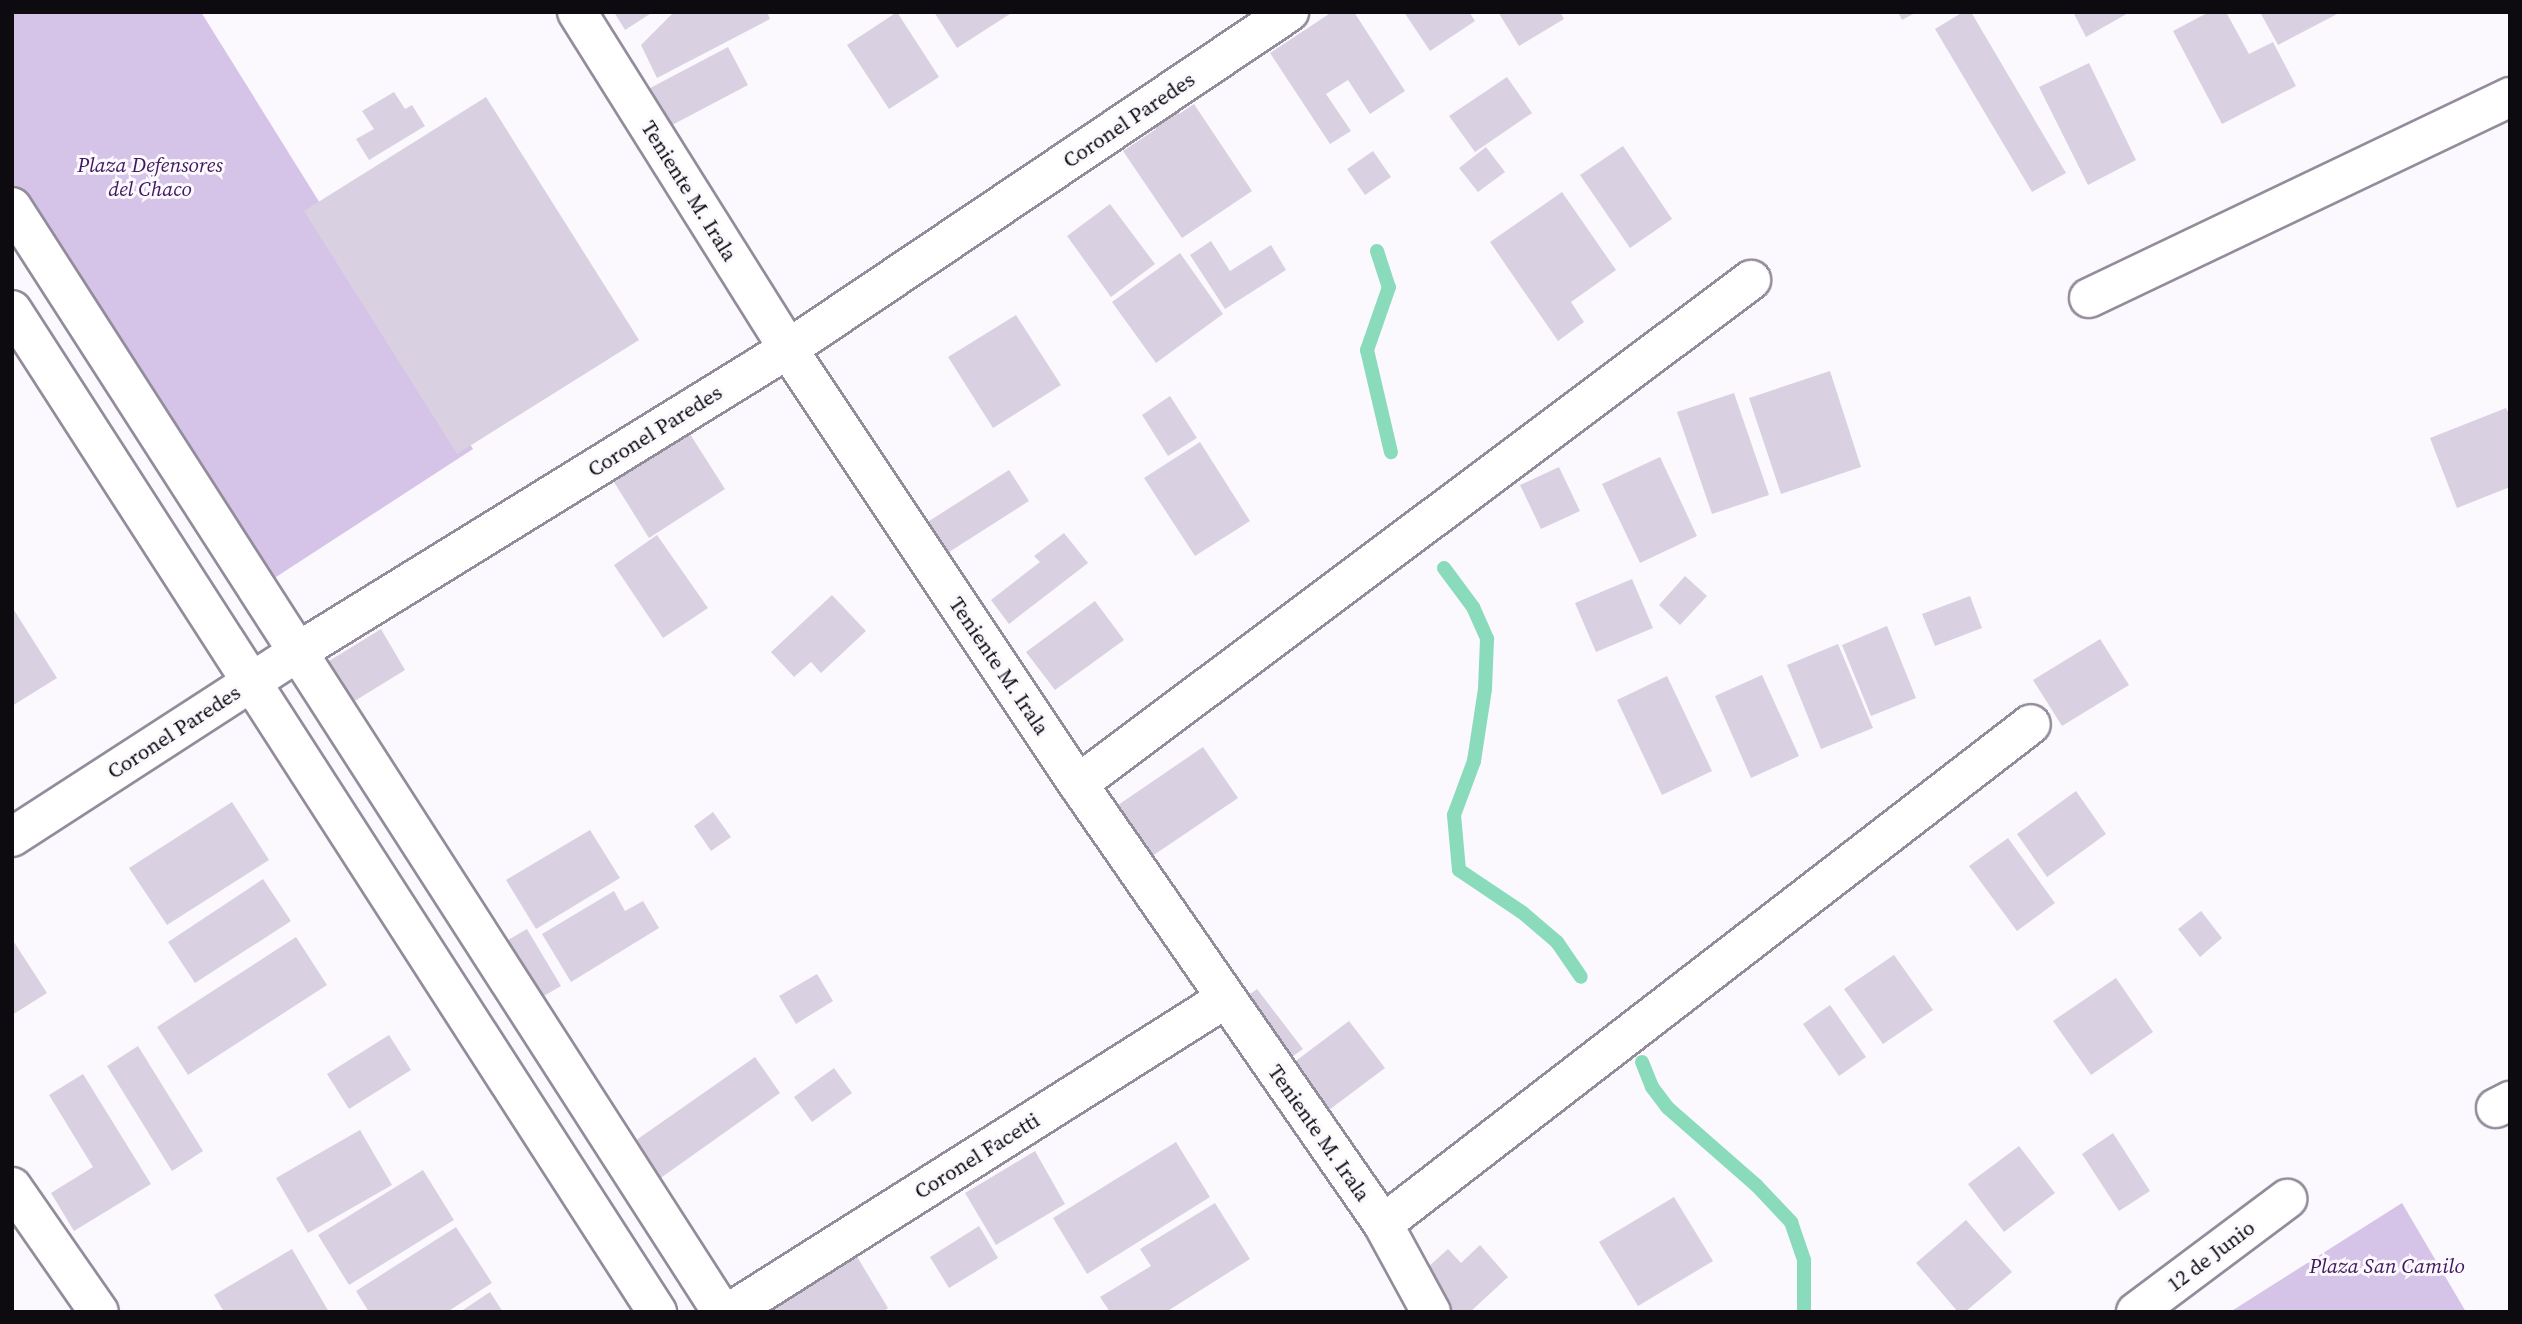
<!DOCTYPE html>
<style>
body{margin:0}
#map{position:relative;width:2522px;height:1324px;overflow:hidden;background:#fbf9fd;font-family:"Source Serif 4",serif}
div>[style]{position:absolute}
.green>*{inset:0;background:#d6c3e8}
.stream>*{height:14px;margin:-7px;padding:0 7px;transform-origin:7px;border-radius:7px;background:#8adbbb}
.building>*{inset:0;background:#d9d1e1}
.roads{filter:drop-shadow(2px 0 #938c9b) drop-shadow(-2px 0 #938c9b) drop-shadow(0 2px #938c9b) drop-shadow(0 -2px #938c9b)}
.minor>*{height:38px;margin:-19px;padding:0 19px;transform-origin:19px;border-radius:19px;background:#fff}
.tertiary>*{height:38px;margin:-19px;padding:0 19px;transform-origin:19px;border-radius:19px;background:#fff}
span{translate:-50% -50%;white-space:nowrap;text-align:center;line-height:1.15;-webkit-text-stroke:6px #fbf9fd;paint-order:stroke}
.street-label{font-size:21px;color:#0d0b10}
.park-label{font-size:21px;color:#42175f;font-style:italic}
.frame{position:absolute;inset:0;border:14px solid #0d0b10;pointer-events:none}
</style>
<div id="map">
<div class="green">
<i style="clip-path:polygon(12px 12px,201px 12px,473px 449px,256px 590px,12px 203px)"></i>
<i style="clip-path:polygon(2402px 1203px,2466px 1312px,2230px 1312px)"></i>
</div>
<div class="stream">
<i style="left:1377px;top:251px;width:38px;rotate:72deg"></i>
<i style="left:1389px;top:287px;width:67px;rotate:109.2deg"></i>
<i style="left:1367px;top:350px;width:105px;rotate:76.8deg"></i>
<i style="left:1444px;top:568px;width:49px;rotate:53.4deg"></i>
<i style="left:1473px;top:607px;width:35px;rotate:66deg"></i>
<i style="left:1487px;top:639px;width:50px;rotate:92.3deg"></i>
<i style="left:1485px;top:689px;width:73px;rotate:98.7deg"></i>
<i style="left:1474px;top:761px;width:58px;rotate:110.3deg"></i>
<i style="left:1454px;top:815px;width:55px;rotate:84.8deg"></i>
<i style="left:1459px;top:870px;width:77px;rotate:33.9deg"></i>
<i style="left:1523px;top:913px;width:45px;rotate:40.5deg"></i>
<i style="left:1557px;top:942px;width:42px;rotate:55.6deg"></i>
<i style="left:1642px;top:1062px;width:27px;rotate:68deg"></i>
<i style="left:1652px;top:1087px;width:26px;rotate:53deg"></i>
<i style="left:1668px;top:1108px;width:118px;rotate:41.2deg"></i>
<i style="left:1757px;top:1186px;width:50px;rotate:46.6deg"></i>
<i style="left:1791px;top:1222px;width:40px;rotate:71.1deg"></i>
<i style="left:1804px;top:1260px;width:52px;rotate:90deg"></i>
</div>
<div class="building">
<i style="clip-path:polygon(614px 12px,653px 12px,625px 30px)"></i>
<i style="clip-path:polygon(674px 12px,767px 12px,770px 19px,657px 78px,641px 45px)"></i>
<i style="clip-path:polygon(897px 12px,939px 77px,889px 109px,847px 45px)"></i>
<i style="clip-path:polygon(934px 12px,1013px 12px,957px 48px)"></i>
<i style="clip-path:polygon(1332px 12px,1354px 12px,1405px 91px,1370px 114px,1348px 80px,1326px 94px,1351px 131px,1330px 144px,1270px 53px)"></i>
<i style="clip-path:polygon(1404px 12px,1469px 12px,1475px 21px,1430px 51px)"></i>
<i style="clip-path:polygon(1498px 12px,1560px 12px,1564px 19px,1519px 46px)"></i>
<i style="clip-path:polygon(1898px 12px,1917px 12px,1902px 20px)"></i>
<i style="clip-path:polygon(1963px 12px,1971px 12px,2066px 173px,2032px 192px,1935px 29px)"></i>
<i style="clip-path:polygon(2073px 12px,2130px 12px,2086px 37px)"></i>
<i style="clip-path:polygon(2209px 12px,2226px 12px,2249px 54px,2273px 42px,2296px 86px,2222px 124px,2173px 31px)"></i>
<i style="clip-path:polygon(2260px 12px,2341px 12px,2278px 45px)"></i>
<i style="clip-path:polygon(728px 47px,748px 85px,655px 134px,635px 96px)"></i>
<i style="clip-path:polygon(2089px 63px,2136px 160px,2088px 185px,2039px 87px)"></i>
<i style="clip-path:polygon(1507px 77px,1532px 113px,1475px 152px,1449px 116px)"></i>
<i style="clip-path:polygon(394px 92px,405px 109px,412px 105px,425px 126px,369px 160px,356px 139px,374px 129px,362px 111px)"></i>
<i style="clip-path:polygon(486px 97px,639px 340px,457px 454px,304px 211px)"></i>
<i style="clip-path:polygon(1194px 104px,1252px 191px,1182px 238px,1123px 151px,1156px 129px,1151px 122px,1174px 106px,1179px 114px)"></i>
<i style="clip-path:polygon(1623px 146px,1672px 219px,1630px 248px,1580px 175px)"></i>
<i style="clip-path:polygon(1486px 147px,1505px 172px,1478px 192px,1459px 168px)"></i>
<i style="clip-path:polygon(1373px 151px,1391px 177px,1365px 195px,1347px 169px)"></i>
<i style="clip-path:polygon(1562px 192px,1616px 270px,1571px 302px,1584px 322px,1558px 341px,1490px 242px)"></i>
<i style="clip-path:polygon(1110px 204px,1155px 264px,1111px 297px,1067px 236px)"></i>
<i style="clip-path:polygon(1211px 241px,1230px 271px,1271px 245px,1286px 270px,1225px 309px,1190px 255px)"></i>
<i style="clip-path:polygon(1180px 253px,1223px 314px,1156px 363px,1112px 302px)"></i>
<i style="clip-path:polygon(1016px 315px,1061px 385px,993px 428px,948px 357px)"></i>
<i style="clip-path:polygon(1830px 371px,1861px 467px,1781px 494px,1749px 398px)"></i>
<i style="clip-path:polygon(1734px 393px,1769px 495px,1712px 514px,1677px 412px)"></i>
<i style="clip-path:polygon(1170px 396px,1197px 438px,1168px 456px,1142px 415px)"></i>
<i style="clip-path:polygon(2506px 408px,2510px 416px,2510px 487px,2457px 508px,2430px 438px)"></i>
<i style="clip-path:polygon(688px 431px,725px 489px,649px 538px,612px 479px)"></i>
<i style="clip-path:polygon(1200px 442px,1250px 521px,1195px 556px,1144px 478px)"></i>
<i style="clip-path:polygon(1660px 457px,1697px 536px,1640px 563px,1602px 484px)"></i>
<i style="clip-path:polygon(1559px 467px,1580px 511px,1541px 529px,1520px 485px)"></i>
<i style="clip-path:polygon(1009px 470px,1029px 501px,946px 554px,926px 523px)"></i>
<i style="clip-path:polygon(1064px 533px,1088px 563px,1009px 624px,991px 600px,1040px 562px,1034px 556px)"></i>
<i style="clip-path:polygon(657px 535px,708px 608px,663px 638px,614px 565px)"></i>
<i style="clip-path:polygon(1685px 576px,1707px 596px,1680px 625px,1659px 605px)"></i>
<i style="clip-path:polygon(1632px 579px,1653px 628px,1596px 652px,1575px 603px)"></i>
<i style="clip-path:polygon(832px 595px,866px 631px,821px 673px,811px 662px,794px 677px,771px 652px)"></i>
<i style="clip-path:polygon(1970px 596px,1982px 628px,1935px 646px,1922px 614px)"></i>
<i style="clip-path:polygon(1095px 601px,1124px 640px,1055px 690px,1026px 652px)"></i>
<i style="clip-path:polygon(12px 607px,57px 678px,12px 706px)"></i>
<i style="clip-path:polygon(1887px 626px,1916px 698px,1871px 716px,1842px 645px)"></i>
<i style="clip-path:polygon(381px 629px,405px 670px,353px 702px,329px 661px)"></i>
<i style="clip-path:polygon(2100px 639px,2129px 685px,2062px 726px,2033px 680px)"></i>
<i style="clip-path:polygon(1838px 644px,1873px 728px,1821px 749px,1787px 665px)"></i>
<i style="clip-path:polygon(1762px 675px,1799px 756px,1751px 778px,1715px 696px)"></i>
<i style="clip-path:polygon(1667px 676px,1712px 771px,1662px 795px,1617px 700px)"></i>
<i style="clip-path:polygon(1203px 747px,1238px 798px,1139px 865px,1105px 814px)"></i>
<i style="clip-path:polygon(2076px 791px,2106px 834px,2047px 877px,2017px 834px)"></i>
<i style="clip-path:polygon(232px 802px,269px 860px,167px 925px,129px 868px)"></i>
<i style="clip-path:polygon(713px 812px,731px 837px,711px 851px,694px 826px)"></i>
<i style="clip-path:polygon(590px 830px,620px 878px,536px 929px,506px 880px)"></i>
<i style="clip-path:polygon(2008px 838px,2055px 903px,2017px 931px,1969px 866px)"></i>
<i style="clip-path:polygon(263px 879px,291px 921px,195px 983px,168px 942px)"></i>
<i style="clip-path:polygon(614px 891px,625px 911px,643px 901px,659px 928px,571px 982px,542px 934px)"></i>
<i style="clip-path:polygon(2201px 911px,2222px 938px,2200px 957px,2178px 929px)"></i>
<i style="clip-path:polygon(527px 929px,561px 986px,530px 1004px,496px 947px)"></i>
<i style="clip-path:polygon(296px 937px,327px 985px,188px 1075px,157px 1027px)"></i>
<i style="clip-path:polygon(12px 939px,47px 993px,12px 1015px)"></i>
<i style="clip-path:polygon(1894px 955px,1933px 1010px,1883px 1044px,1844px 989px)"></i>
<i style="clip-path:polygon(817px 974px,833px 1001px,796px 1024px,779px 996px)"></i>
<i style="clip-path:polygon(2116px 978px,2153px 1032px,2091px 1075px,2053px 1021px)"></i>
<i style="clip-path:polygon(1257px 989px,1303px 1049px,1282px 1064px,1236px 1004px)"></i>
<i style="clip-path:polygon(1830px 1005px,1866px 1057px,1839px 1076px,1803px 1024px)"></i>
<i style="clip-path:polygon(1349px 1021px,1385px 1068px,1329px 1110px,1293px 1063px)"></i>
<i style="clip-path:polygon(389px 1035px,411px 1070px,349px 1109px,327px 1074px)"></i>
<i style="clip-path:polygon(138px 1046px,203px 1151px,172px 1171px,107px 1066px)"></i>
<i style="clip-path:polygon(755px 1057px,780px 1093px,648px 1187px,622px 1150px)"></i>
<i style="clip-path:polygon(834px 1068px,852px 1093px,812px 1122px,794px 1097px)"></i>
<i style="clip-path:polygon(83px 1074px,151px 1184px,74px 1231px,51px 1193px,93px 1167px,49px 1095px)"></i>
<i style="clip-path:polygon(360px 1130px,392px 1185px,308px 1233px,276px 1178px)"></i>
<i style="clip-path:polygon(2113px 1133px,2150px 1191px,2119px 1211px,2082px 1154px)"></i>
<i style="clip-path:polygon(1176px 1142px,1210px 1197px,1087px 1274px,1053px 1218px)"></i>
<i style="clip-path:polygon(2019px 1146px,2055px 1193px,2004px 1232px,1968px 1184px)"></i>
<i style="clip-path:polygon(1035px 1151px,1065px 1204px,996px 1245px,965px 1193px)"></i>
<i style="clip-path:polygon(423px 1170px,454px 1220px,349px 1285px,318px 1235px)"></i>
<i style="clip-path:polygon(1674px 1197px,1713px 1261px,1638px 1306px,1599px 1242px)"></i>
<i style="clip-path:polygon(1215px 1203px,1250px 1259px,1166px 1312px,1110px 1312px,1100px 1297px,1151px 1266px,1140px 1249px)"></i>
<i style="clip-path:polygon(1966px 1220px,2012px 1272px,1965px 1312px,1958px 1312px,1916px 1263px)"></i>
<i style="clip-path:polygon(979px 1226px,998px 1258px,949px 1288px,930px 1257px)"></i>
<i style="clip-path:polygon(456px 1227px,492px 1283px,447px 1312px,369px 1312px,356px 1291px)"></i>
<i style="clip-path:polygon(1480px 1245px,1508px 1277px,1470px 1312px,1449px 1312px,1417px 1277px,1448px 1249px,1461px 1263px)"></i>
<i style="clip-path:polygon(292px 1249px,329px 1312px,224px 1312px,214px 1295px)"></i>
<i style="clip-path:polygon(856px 1255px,888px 1308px,883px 1312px,764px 1312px)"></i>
<i style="clip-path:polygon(490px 1292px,503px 1312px,460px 1312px)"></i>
</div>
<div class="roads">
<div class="minor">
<i style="left:577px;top:12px;width:398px;rotate:57.9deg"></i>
<i style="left:788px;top:349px;width:523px;rotate:56.31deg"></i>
<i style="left:1078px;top:784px;width:535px;rotate:55.27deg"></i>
<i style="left:1383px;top:1224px;width:100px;rotate:61.4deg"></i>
<i style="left:2089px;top:298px;width:467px;rotate:-25.5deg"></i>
<i style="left:1078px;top:784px;width:841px;rotate:-36.83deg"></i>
<i style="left:12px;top:837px;width:342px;rotate:-32.9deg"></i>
<i style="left:299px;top:651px;width:575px;rotate:-31.7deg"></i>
<i style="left:788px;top:349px;width:604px;rotate:-33.93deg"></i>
<i style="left:2496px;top:1108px;width:16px;rotate:-27deg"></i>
<i style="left:12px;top:1187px;width:152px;rotate:55.2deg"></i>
<i style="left:1383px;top:1224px;width:818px;rotate:-37.65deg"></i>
<i style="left:730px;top:1312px;width:586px;rotate:-32.31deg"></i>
<i style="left:2136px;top:1312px;width:189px;rotate:-36.8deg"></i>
</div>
<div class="tertiary">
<i style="left:12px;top:207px;width:1313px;rotate:57.28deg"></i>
<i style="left:12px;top:310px;width:1192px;rotate:57.23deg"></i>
</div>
</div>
<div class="street-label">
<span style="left:1129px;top:120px;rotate:-34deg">Coronel Paredes</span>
<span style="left:689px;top:191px;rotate:58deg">Teniente M. Irala</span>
<span style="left:655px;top:431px;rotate:-32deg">Coronel Paredes</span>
<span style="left:999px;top:666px;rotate:56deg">Teniente M. Irala</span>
<span style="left:174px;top:732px;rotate:-33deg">Coronel Paredes</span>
<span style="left:1319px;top:1133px;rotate:55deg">Teniente M. Irala</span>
<span style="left:977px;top:1156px;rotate:-32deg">Coronel Facetti</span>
<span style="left:2211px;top:1256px;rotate:-37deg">12 de Junio</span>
</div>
<div class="park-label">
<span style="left:150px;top:177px">Plaza Defensores<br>del Chaco</span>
<span style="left:2387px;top:1266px">Plaza San Camilo</span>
</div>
<div class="frame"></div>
</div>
